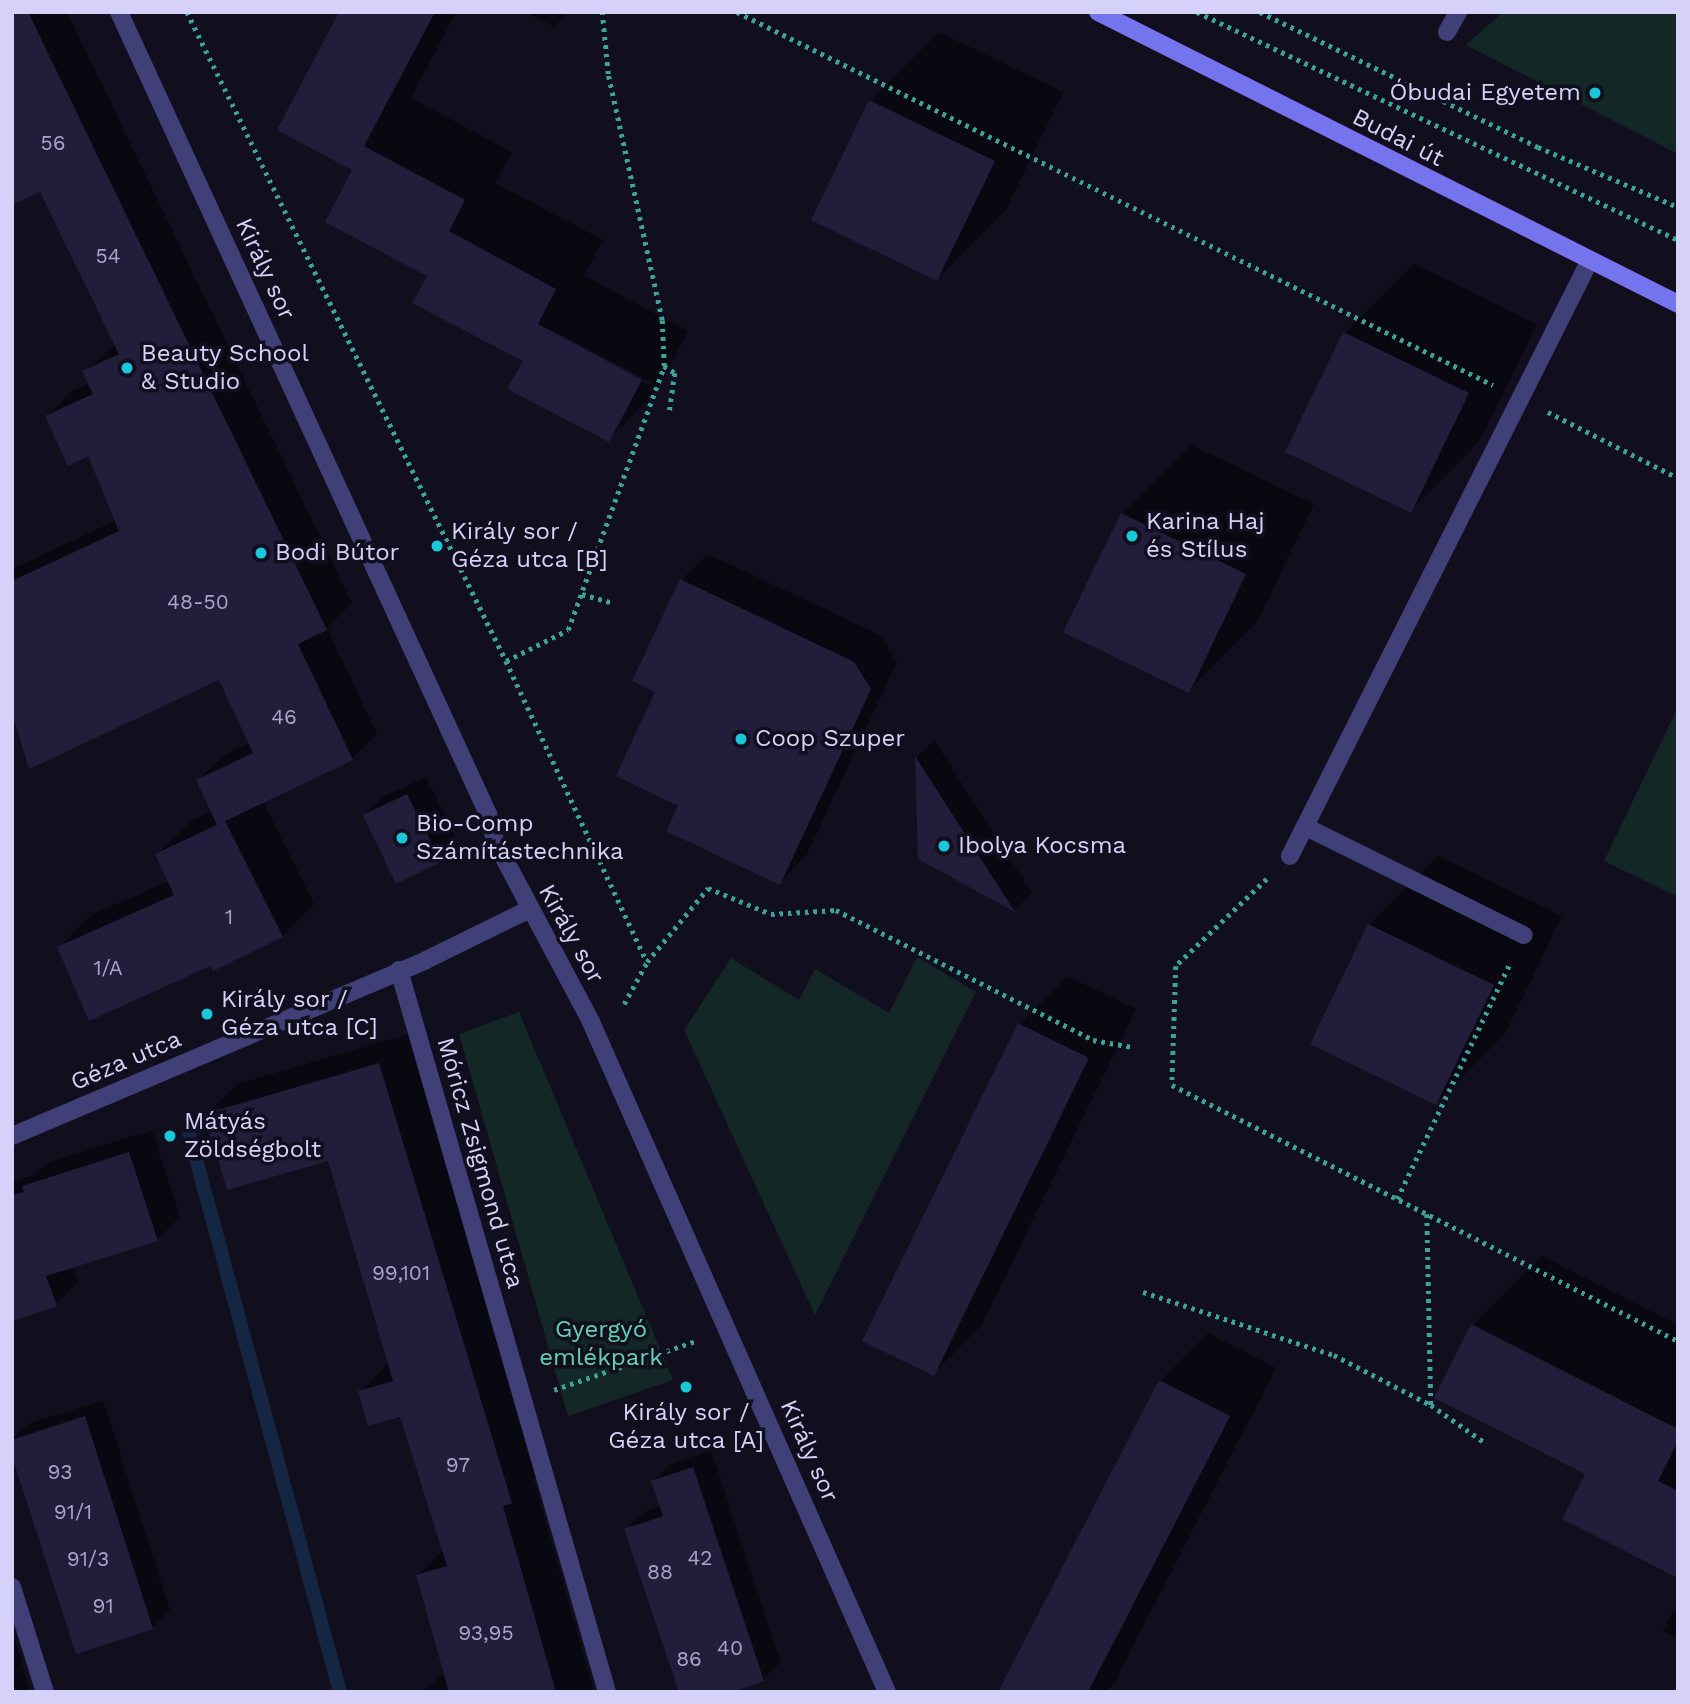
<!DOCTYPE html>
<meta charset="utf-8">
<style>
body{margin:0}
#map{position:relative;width:1690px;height:1704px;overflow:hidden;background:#110f1e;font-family:"Work Sans",sans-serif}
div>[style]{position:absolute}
.green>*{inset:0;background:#122726}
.shadow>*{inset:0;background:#0007}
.stream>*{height:14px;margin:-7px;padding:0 7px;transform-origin:7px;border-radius:7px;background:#142642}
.building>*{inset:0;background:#231d3c}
.path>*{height:4.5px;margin-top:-2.25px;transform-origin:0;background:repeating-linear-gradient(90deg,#3ba39c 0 3.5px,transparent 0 8.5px)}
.service>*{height:18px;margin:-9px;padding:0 9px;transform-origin:9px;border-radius:9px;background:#413f77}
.minor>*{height:18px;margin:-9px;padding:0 9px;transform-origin:9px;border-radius:9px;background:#413f77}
.secondary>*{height:18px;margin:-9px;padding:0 9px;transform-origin:9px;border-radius:9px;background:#7673ee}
.dots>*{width:19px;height:19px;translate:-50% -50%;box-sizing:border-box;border:4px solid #110f1e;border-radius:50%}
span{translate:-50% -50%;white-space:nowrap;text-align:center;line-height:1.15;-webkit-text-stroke:7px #110f1e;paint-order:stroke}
.number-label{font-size:21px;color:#a8a4ca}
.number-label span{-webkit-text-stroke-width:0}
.poi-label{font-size:24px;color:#d5d1f9}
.right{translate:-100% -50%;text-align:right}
.left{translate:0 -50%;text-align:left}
.street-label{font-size:24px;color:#d5d1f9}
.park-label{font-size:24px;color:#66d0b6}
.frame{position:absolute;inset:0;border:14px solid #d5d1f9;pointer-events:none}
</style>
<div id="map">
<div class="green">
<i style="clip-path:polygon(1503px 12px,1678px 12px,1678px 154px,1466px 45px)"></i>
<i style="clip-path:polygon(1678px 707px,1678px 897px,1604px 861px)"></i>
<i style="clip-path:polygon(917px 957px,976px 992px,815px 1315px,684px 1030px,731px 958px,799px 1000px,815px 969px,889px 1013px)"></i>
<i style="clip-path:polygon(519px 1012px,673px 1380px,568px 1416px,459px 1034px)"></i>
</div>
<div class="shadow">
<i style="clip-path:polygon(12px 12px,67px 12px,352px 603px,327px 628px,377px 734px,352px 759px,263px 801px,314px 904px,282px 936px,211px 964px,59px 948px,91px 915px,169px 881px,157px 855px,189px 822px,213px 811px,198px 780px,224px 755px,250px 742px,220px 678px,12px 706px,12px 569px,117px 520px,89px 454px,47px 416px,72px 391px,90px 383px,84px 372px,116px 344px,40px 190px)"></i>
<i style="clip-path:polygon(evenodd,340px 12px,456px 12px,411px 98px,512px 152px,495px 183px,603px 240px,584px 276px,688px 331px,656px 392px,608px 440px,429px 275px,354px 169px,340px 12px,557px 333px,651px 382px,649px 385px,557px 337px,557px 333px)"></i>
<i style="clip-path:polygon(526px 12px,569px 12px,554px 27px)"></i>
<i style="clip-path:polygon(939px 32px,1063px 92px,1006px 210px,937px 279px,870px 101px)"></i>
<i style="clip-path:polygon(1414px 264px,1537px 324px,1479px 442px,1410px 511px,1345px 333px)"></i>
<i style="clip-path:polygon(1191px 445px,1314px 504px,1257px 622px,1188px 691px,1122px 514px)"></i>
<i style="clip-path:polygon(708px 554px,880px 635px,897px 662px,806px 856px,779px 883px,680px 805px,657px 691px,681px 580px)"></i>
<i style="clip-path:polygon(934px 740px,1032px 893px,1015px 910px,920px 858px,917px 757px)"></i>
<i style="clip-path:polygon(426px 777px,458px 843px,440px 861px,365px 815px,383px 797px)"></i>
<i style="clip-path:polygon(1438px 856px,1562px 916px,1505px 1034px,1436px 1103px,1369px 925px)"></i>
<i style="clip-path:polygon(1067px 976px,1136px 1009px,981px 1326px,933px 1374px,865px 1340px,1020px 1024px)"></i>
<i style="clip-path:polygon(409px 1034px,541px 1471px,534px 1479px,594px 1692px,420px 1692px,445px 1673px,418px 1576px,443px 1550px,402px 1414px,360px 1392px,389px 1362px,329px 1159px,206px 1115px,237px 1084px)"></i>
<i style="clip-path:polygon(152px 1130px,180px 1217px,158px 1239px,73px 1266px,79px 1282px,56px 1304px,12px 1320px,12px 1182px,36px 1174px,47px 1163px)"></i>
<i style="clip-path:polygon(1542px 1256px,1678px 1325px,1678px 1576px,1587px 1473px,1473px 1325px)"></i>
<i style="clip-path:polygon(1208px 1333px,1276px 1368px,1114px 1683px,1106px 1692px,1000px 1692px,1160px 1381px)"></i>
<i style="clip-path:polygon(103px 1400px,170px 1610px,152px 1628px,12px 1450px,12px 1439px,28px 1424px)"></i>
<i style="clip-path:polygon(711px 1450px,781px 1662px,763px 1679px,626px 1530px,644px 1512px,661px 1506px,653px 1482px,671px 1464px)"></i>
<i style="clip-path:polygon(1678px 1602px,1678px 1639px,1663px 1631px)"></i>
<i style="clip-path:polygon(12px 1628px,30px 1692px,12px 1692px)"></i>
</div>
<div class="stream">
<i style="left:189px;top:1133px;width:579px;rotate:74.88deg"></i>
</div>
<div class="building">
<i style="clip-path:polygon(12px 12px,28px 12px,327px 630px,298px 644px,353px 760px,217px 825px,196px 780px,253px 753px,219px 680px,29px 769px,12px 712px,12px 581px,119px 531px,88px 456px,68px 466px,45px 416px,93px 394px,82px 371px,119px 354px,40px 192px,12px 205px)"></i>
<i style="clip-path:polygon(339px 12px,435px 12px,364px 146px,465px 200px,449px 231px,556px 289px,538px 324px,642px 380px,609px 442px,507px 389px,523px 361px,412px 303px,427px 276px,325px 222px,352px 170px,277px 130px)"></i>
<i style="clip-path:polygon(869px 100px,995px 161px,937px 281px,811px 220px)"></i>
<i style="clip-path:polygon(1343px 332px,1469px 393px,1411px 513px,1285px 452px)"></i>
<i style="clip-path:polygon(1121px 513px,1246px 574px,1189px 693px,1063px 632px)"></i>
<i style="clip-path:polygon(680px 579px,854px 662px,871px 689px,780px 885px,666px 831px,678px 806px,616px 776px,655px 692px,632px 681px)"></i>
<i style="clip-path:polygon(915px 756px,1015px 912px,918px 859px)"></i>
<i style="clip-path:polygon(407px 794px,441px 862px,396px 884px,363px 815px)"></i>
<i style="clip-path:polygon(225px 821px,283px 937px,213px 971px,210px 966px,89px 1021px,57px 947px,174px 895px,155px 854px)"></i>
<i style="clip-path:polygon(1368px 924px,1494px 985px,1436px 1105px,1310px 1044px)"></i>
<i style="clip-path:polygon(1018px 1023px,1089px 1058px,934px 1376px,862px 1341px)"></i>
<i style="clip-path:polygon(379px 1063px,512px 1503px,503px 1506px,556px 1692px,449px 1692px,416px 1575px,447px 1566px,400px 1417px,368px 1426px,358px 1391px,393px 1381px,328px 1161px,227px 1190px,204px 1114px)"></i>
<i style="clip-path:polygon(129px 1152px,158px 1241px,46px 1276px,57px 1306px,12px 1321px,12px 1195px,24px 1192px,22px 1186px)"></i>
<i style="clip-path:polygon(1471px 1324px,1678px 1429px,1678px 1441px,1658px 1481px,1678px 1491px,1678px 1578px,1562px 1519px,1585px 1474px,1434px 1398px)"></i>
<i style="clip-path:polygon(1159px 1380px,1230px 1416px,1204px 1467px,1088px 1692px,998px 1692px)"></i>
<i style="clip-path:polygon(85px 1416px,153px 1629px,76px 1654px,12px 1456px,12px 1440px)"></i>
<i style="clip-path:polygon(693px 1467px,764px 1681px,732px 1692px,679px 1692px,624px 1529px,663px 1516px,651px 1481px)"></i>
</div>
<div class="path">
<i style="left:187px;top:12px;width:723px;rotate:63.82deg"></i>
<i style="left:506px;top:661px;width:332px;rotate:64.9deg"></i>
<i style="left:737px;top:12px;width:843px;rotate:26.26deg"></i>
<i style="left:1197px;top:12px;width:532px;rotate:25.36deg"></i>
<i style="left:1260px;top:12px;width:309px;rotate:25.9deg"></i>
<i style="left:1538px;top:147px;width:152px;rotate:23.2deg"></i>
<i style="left:664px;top:366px;width:13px;rotate:32deg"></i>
<i style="left:675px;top:373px;width:42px;rotate:98.1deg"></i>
<i style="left:1548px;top:412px;width:146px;rotate:26.9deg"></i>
<i style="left:582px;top:594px;width:32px;rotate:16deg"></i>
<i style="left:506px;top:661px;width:69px;rotate:-26.6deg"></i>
<i style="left:568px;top:630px;width:281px;rotate:-70deg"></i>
<i style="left:664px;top:366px;width:46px;rotate:-92.5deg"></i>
<i style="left:662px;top:320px;width:252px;rotate:-102.4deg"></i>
<i style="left:608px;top:74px;width:62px;rotate:-95.5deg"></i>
<i style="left:1267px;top:879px;width:126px;rotate:136.3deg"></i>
<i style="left:1176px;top:966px;width:119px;rotate:91.9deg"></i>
<i style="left:1172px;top:1085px;width:567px;rotate:26.84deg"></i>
<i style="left:624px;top:1004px;width:48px;rotate:-61.3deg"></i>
<i style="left:647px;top:962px;width:96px;rotate:-50.5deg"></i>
<i style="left:708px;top:888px;width:68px;rotate:22.4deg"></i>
<i style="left:771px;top:914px;width:65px;rotate:-3.5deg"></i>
<i style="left:836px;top:910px;width:288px;rotate:26.8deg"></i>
<i style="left:1093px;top:1040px;width:40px;rotate:10deg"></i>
<i style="left:1397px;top:1199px;width:262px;rotate:-64.4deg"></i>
<i style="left:1427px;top:1214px;width:191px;rotate:88.8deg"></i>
<i style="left:1431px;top:1405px;width:68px;rotate:34.9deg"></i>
<i style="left:1143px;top:1292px;width:201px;rotate:18.3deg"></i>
<i style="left:1334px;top:1355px;width:109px;rotate:27.3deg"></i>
<i style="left:554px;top:1390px;width:152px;rotate:-19.1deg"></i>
</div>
<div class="service">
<i style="left:1447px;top:32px;width:23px;rotate:-61deg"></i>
<i style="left:1306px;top:827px;width:243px;rotate:26.4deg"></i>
<i style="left:1290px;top:856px;width:667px;rotate:-63.28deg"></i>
</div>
<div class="minor">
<i style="left:119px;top:12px;width:883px;rotate:65.29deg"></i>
<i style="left:488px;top:814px;width:30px;rotate:75deg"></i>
<i style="left:496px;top:843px;width:203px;rotate:62deg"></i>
<i style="left:591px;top:1022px;width:732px;rotate:66.16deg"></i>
<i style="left:399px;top:970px;width:751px;rotate:73.93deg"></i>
<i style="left:12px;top:1136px;width:450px;rotate:-23deg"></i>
<i style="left:426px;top:960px;width:114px;rotate:-26.1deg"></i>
<i style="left:12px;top:1587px;width:110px;rotate:72.6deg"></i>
</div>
<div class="secondary">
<i style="left:1098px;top:12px;width:649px;rotate:26.72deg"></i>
</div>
<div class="dots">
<i style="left:1595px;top:93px;background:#1ac8dc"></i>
<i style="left:127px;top:368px;background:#1ac8dc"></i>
<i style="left:1132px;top:536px;background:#1ac8dc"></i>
<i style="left:437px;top:546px;background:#1ac8dc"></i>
<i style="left:261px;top:553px;background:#1ac8dc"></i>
<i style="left:741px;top:739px;background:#1ac8dc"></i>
<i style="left:402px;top:838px;background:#1ac8dc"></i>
<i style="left:944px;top:846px;background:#1ac8dc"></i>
<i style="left:207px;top:1014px;background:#1ac8dc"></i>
<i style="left:170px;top:1136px;background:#1ac8dc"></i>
<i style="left:686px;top:1387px;background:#1ac8dc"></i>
</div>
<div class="number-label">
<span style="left:53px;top:143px">56</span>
<span style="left:108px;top:256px">54</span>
<span style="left:198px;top:602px">48-50</span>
<span style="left:284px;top:717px">46</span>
<span style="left:229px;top:917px">1</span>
<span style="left:108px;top:968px">1/A</span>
<span style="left:401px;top:1273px">99,101</span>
<span style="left:458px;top:1465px">97</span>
<span style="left:60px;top:1472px">93</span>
<span style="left:73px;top:1512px">91/1</span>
<span style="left:700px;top:1558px">42</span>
<span style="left:88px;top:1559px">91/3</span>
<span style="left:660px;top:1572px">88</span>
<span style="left:103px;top:1606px">91</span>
<span style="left:486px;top:1633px">93,95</span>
<span style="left:730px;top:1648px">40</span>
<span style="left:689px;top:1659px">86</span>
</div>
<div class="poi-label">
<span class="right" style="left:1581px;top:93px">Óbudai Egyetem</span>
<span class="left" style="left:141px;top:368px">Beauty School<br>&amp; Studio</span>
<span class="left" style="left:1146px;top:536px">Karina Haj<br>és Stílus</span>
<span class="left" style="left:451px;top:546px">Király sor /<br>Géza utca [B]</span>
<span class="left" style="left:275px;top:553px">Bodi Bútor</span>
<span class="left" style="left:755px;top:739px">Coop Szuper</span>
<span class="left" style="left:416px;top:838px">Bio-Comp<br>Számítástechnika</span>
<span class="left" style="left:958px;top:846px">Ibolya Kocsma</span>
<span class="left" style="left:221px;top:1014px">Király sor /<br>Géza utca [C]</span>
<span class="left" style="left:184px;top:1136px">Mátyás<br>Zöldségbolt</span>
<span style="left:686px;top:1427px">Király sor /<br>Géza utca [A]</span>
</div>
<div class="street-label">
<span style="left:1398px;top:138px;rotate:27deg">Budai út</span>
<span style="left:265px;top:269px;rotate:65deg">Király sor</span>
<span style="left:571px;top:934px;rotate:61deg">Király sor</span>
<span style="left:126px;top:1061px;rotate:-23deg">Géza utca</span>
<span style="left:480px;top:1163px;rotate:74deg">Móricz Zsigmond utca</span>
<span style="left:809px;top:1451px;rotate:66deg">Király sor</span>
</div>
<div class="park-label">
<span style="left:601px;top:1344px">Gyergyó<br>emlékpark</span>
</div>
<div class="frame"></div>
</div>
